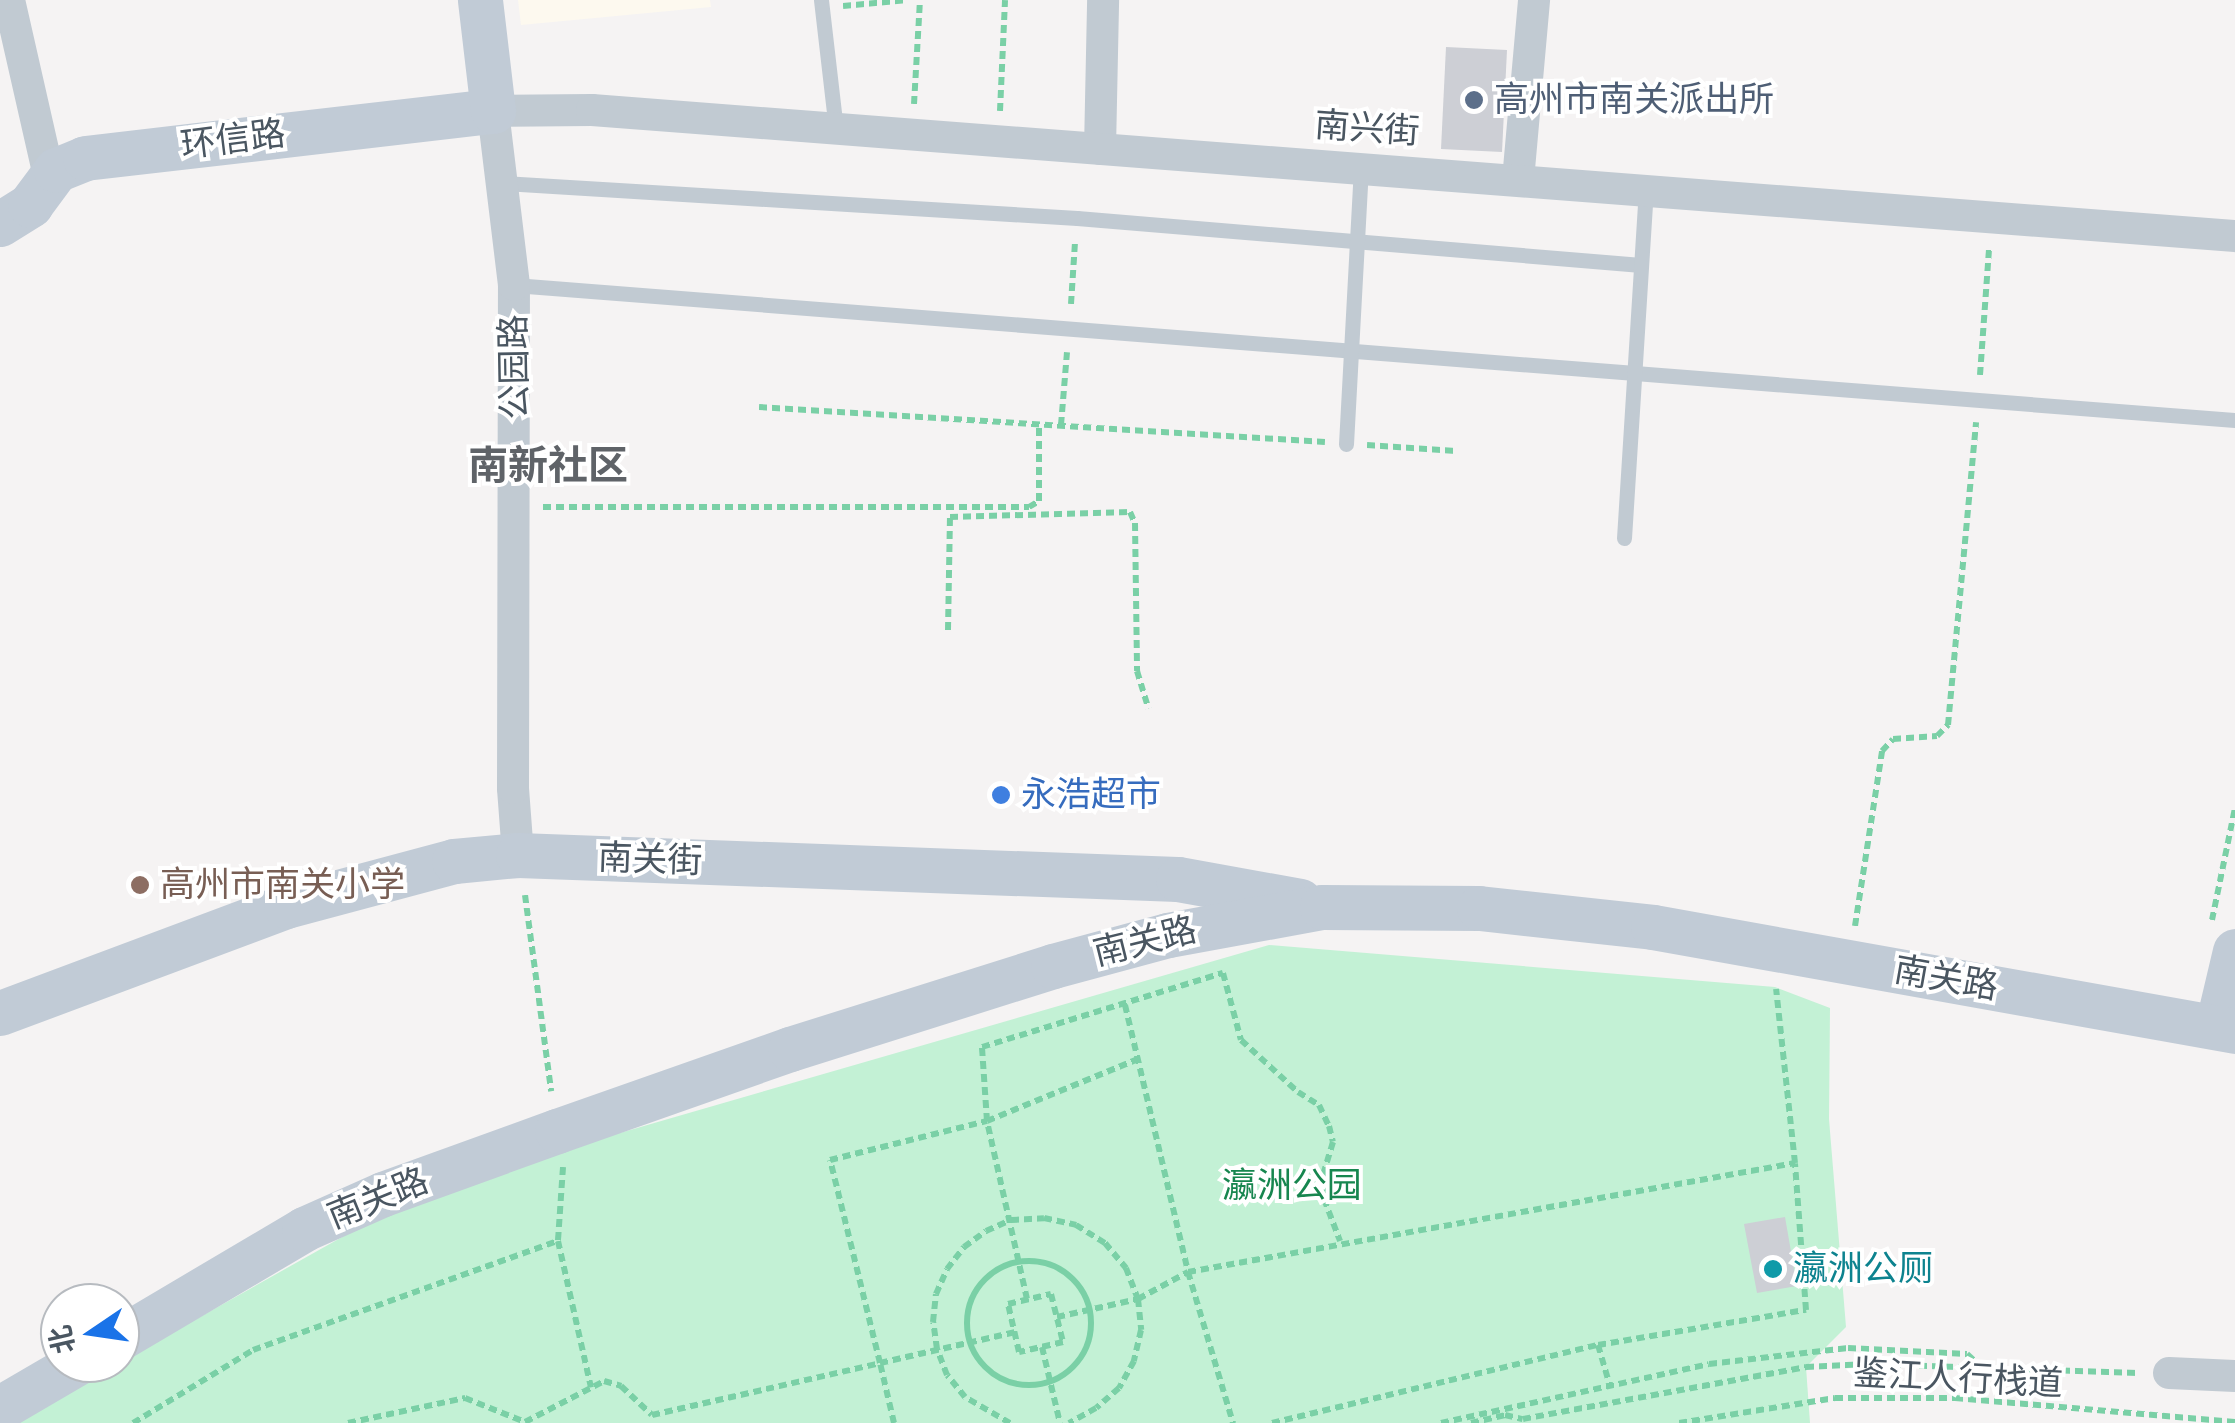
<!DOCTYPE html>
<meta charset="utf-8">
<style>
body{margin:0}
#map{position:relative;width:2235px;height:1423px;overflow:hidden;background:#f5f3f3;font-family:"Varela Round","Noto Sans SC",sans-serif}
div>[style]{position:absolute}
.commercial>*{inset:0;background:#fdf9ef}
.green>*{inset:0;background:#c3f1d5}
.building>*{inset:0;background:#cdcfd5}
.path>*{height:6px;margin-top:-3px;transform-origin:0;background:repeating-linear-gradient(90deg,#7ad0a6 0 8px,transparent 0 13px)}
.path>.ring{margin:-3px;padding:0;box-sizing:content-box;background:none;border:6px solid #7ad0a6;border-radius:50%}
.lane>*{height:15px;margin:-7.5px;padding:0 7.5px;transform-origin:7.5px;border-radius:7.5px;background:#c1cad2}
.street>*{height:32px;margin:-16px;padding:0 16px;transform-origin:16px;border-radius:16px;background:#c1cad2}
.secondary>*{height:45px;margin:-22.5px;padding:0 22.5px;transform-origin:22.5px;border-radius:22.5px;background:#c1cbd6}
.dots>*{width:28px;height:28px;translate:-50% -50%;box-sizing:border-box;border:5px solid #fff;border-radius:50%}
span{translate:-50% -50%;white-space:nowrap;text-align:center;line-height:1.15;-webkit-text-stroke:8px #fff;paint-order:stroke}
.service-label{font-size:35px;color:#4e5e75}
.left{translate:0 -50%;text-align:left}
.street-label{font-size:35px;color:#4a5661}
.shop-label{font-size:35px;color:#366cbe}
.education-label{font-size:35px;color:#785e54}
.park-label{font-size:35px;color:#17864f}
.culture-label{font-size:35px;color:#0d838f}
.quarter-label{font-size:40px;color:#5f6368;font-weight:700}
.north{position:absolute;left:40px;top:1283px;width:100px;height:100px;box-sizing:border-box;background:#fff;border:2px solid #b7bbc0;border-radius:50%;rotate:257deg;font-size:28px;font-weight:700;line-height:40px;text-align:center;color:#4a5661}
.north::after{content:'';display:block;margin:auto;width:35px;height:45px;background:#1a73e8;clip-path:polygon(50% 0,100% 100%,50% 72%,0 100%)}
</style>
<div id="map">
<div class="commercial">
<i style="clip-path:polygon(518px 0,710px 0,711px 7px,521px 25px)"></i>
</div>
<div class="green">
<i style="clip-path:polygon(1269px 945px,1775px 987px,1830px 1008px,1829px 1119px,1846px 1327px,1806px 1367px,1810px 1423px,11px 1423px,376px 1218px,561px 1150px)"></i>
</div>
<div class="building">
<i style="clip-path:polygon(1446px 47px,1507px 50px,1502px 152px,1441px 149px)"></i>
<i style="clip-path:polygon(1785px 1217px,1797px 1286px,1757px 1293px,1744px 1224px)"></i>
</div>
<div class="path">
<i style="left:843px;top:6px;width:65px;rotate:-5.3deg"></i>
<i style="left:914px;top:104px;width:104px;rotate:-86.7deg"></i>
<i style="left:1000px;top:111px;width:111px;rotate:-87.4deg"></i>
<i style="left:1071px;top:304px;width:62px;rotate:-86.3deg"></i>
<i style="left:1980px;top:375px;width:127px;rotate:-85.9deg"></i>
<i style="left:759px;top:407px;width:567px;rotate:3.54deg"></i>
<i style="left:1061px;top:425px;width:73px;rotate:-85.3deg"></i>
<i style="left:1367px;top:445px;width:89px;rotate:3.9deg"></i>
<i style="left:543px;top:507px;width:486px"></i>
<i style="left:1029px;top:507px;width:12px;rotate:-31deg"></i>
<i style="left:1039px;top:501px;width:77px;rotate:-90deg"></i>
<i style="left:948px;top:630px;width:113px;rotate:-89deg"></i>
<i style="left:950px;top:517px;width:180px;rotate:-1.6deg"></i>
<i style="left:1130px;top:512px;width:12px;rotate:66deg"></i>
<i style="left:1135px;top:523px;width:148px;rotate:89.2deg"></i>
<i style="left:1137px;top:671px;width:39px;rotate:73deg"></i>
<i style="left:525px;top:895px;width:198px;rotate:82.4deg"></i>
<i style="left:2212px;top:920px;width:114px;rotate:-78.4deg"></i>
<i style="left:1855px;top:926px;width:177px;rotate:-81.2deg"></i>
<i style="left:1882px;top:751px;width:16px;rotate:-47deg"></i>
<i style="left:1893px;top:739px;width:44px;rotate:-3.9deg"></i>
<i style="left:1937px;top:736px;width:16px;rotate:-45deg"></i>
<i style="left:1948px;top:725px;width:304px;rotate:-84.7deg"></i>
<i style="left:1125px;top:1005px;width:274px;rotate:76.7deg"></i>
<i style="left:1188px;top:1272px;width:158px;rotate:73.4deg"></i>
<i style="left:563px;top:1167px;width:74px;rotate:93.9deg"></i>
<i style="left:558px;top:1241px;width:150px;rotate:77.3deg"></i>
<i class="ring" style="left:967px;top:1261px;width:118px;height:118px"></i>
<i style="left:1051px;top:1294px;width:49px;rotate:76deg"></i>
<i style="left:1063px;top:1342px;width:45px;rotate:167.2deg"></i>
<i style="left:1019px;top:1352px;width:49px;rotate:-102.9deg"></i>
<i style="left:1008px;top:1304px;width:44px;rotate:-13.1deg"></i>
<i style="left:1027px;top:1299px;width:182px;rotate:-102.7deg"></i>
<i style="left:987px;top:1121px;width:74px;rotate:-93.9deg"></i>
<i style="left:982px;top:1047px;width:252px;rotate:-17.1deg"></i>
<i style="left:1223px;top:973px;width:69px;rotate:75deg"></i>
<i style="left:1241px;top:1040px;width:77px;rotate:42.4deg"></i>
<i style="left:1298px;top:1092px;width:25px;rotate:32deg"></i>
<i style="left:1319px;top:1105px;width:23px;rotate:65deg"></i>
<i style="left:1329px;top:1126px;width:16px;rotate:76deg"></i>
<i style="left:1333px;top:1142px;width:34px;rotate:107deg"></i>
<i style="left:1323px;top:1174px;width:25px;rotate:88deg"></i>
<i style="left:1324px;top:1199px;width:45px;rotate:69.1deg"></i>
<i style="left:1057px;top:1317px;width:83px;rotate:-12.5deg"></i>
<i style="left:1138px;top:1299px;width:57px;rotate:-28.4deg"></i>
<i style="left:1188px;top:1272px;width:617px;rotate:-10.18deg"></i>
<i style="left:1795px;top:1163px;width:175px;rotate:-96.2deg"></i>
<i style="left:1598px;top:1345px;width:43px;rotate:73.7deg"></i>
<i style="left:1042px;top:1347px;width:78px;rotate:76.7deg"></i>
<i style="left:133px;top:1423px;width:140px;rotate:-31.3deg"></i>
<i style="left:253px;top:1350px;width:324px;rotate:-19.7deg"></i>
<i style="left:348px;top:1423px;width:120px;rotate:-12.1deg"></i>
<i style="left:465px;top:1398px;width:65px;rotate:21.8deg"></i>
<i style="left:525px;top:1422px;width:89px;rotate:-27.4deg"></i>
<i style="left:604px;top:1381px;width:18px;rotate:16deg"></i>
<i style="left:621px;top:1386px;width:42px;rotate:43.1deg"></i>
<i style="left:652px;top:1415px;width:234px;rotate:-12.8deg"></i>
<i style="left:880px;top:1363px;width:209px;rotate:-103.8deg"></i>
<i style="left:830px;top:1160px;width:162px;rotate:-14deg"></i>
<i style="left:987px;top:1121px;width:163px;rotate:-22.3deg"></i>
<i style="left:894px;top:1423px;width:62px;rotate:-103.1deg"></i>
<i style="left:880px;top:1363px;width:139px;rotate:-12.9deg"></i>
<i style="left:1010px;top:1423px;width:52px;rotate:-150deg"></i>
<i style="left:965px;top:1397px;width:28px;rotate:-129deg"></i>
<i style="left:947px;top:1375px;width:28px;rotate:-111deg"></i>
<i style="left:937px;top:1349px;width:27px;rotate:-98deg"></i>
<i style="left:933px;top:1322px;width:28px;rotate:-84deg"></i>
<i style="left:936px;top:1294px;width:27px;rotate:-66deg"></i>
<i style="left:947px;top:1269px;width:28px;rotate:-52deg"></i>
<i style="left:964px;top:1247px;width:27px;rotate:-36deg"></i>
<i style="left:986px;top:1231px;width:27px;rotate:-24deg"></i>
<i style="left:1011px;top:1220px;width:33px;rotate:-3deg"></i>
<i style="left:1044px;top:1218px;width:33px;rotate:12deg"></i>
<i style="left:1076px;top:1225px;width:34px;rotate:32deg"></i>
<i style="left:1105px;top:1243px;width:33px;rotate:50deg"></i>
<i style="left:1126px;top:1268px;width:33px;rotate:69deg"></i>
<i style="left:1138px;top:1299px;width:31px;rotate:84deg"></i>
<i style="left:1141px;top:1330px;width:32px;rotate:103deg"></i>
<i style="left:1134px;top:1361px;width:31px;rotate:119deg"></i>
<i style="left:1119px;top:1388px;width:30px;rotate:139deg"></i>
<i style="left:1096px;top:1408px;width:31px;rotate:151deg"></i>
<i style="left:1272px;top:1423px;width:335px;rotate:-13.5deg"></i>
<i style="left:1598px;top:1345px;width:211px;rotate:-9.6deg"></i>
<i style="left:1806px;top:1310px;width:147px;rotate:-94.3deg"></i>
<i style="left:1441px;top:1423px;width:274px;rotate:-12.4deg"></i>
<i style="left:1709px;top:1364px;width:140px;rotate:-6.6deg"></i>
<i style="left:1848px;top:1348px;width:119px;rotate:2.9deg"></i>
<i style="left:1967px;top:1354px;width:25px;rotate:43deg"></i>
<i style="left:1471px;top:1423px;width:35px;rotate:-13deg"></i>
<i style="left:1505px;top:1415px;width:18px;rotate:13deg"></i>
<i style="left:1523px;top:1419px;width:288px;rotate:-10.4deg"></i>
<i style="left:1806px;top:1367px;width:61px;rotate:-2.8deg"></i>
<i style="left:1867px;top:1364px;width:271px;rotate:1.9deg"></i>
<i style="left:1679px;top:1423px;width:158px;rotate:-9.1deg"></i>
<i style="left:1835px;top:1398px;width:120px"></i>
<i style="left:1955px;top:1398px;width:281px;rotate:4.9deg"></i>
</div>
<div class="lane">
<i style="left:821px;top:0;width:131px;rotate:83.4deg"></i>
<i style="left:503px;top:183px;width:575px;rotate:3.49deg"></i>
<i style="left:1077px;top:218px;width:566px;rotate:4.76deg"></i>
<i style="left:514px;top:285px;width:1726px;rotate:4.49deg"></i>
<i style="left:1346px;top:444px;width:275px;rotate:-86.9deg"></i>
<i style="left:1624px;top:538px;width:350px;rotate:-86.4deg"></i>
</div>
<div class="street">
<i style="left:9px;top:0;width:180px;rotate:77.2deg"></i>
<i style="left:1100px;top:149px;width:149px;rotate:-88.8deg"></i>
<i style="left:1518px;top:180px;width:181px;rotate:-84.9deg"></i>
<i style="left:518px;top:855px;width:67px;rotate:-94.3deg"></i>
<i style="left:513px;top:788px;width:503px;rotate:-89.89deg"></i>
<i style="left:514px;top:285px;width:175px;rotate:-96.9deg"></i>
<i style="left:493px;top:111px;width:99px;rotate:-0.6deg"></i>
<i style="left:592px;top:110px;width:1648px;rotate:4.39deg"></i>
<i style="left:2169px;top:1373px;width:66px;rotate:2.6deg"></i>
</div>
<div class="secondary">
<i style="left:0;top:224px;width:36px;rotate:-32deg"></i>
<i style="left:30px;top:205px;width:44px;rotate:-53.4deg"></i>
<i style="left:56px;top:170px;width:31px;rotate:-22deg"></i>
<i style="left:85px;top:158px;width:411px;rotate:-6.6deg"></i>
<i style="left:493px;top:111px;width:112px;rotate:-96.7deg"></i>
<i style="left:0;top:1013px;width:305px;rotate:-20.5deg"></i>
<i style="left:286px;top:906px;width:174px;rotate:-15deg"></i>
<i style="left:454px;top:861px;width:64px;rotate:-5.4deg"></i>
<i style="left:518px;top:855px;width:660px;rotate:2.08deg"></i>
<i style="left:1178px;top:879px;width:124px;rotate:10.2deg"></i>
<i style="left:2217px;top:1027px;width:78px;rotate:-76.7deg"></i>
<i style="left:120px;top:1338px;width:214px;rotate:-30.6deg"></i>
<i style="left:304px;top:1229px;width:86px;rotate:-23.9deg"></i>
<i style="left:383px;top:1194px;width:185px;rotate:-19.9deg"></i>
<i style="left:557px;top:1131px;width:247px;rotate:-19.4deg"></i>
<i style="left:790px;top:1049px;width:276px;rotate:-17.5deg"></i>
<i style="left:1053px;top:966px;width:119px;rotate:-15.1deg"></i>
<i style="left:1168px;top:935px;width:157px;rotate:-10.3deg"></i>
<i style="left:1322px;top:907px;width:157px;rotate:0.4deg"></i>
<i style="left:1479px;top:908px;width:175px;rotate:6.2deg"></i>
<i style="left:1653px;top:927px;width:591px;rotate:10.13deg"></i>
<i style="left:0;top:1408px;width:89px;rotate:-30.3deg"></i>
</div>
<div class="dots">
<i style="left:1474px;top:100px;background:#5c6f8a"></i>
<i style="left:1001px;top:795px;background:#3f7fe0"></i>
<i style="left:140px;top:885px;background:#8d6e63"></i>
<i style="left:1773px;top:1269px;background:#0f9aa8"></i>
</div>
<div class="service-label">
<span class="left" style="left:1494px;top:100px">高州市南关派出所</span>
</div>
<div class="street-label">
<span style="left:1367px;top:129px;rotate:4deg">南兴街</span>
<span style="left:233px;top:140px;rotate:-7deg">环信路</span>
<span style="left:515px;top:367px;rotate:-91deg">公园路</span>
<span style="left:650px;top:860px;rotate:2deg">南关街</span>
<span style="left:1145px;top:942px;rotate:-14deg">南关路</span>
<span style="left:1946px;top:979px;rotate:10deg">南关路</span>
<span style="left:378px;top:1199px;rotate:-22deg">南关路</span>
<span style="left:1958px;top:1379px;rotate:3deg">鉴江人行栈道</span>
</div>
<div class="shop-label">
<span class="left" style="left:1021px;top:795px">永浩超市</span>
</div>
<div class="education-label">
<span class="left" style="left:160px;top:885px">高州市南关小学</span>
</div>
<div class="park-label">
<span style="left:1292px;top:1186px">瀛洲公园</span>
</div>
<div class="culture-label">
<span class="left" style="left:1793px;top:1269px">瀛洲公厕</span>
</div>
<div class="quarter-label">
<span style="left:548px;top:466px">南新社区</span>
</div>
<div class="north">北</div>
</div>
